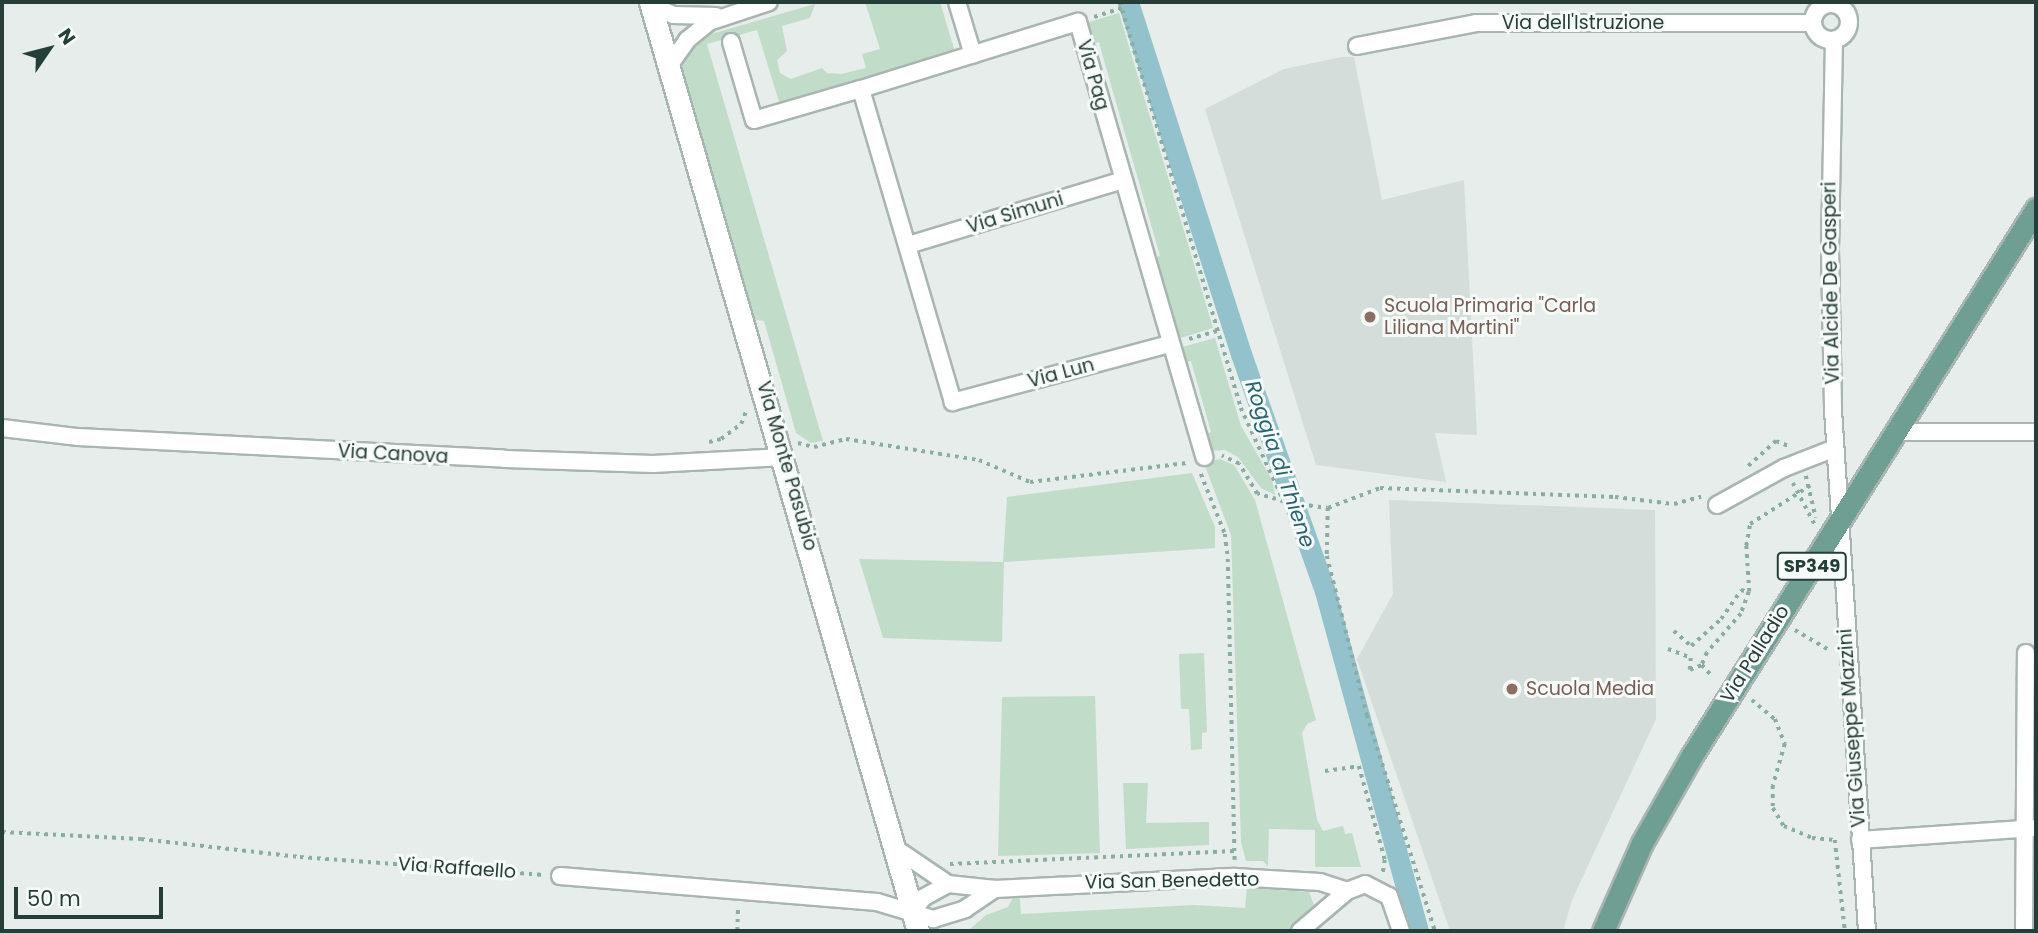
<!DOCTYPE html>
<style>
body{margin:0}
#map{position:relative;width:2038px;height:933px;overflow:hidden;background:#e6edea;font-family:Poppins,sans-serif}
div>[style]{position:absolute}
.built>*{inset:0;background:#d4ddd9}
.green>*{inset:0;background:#c1dcc9}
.canal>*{height:21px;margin:-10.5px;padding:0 10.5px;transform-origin:10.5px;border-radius:10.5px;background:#94c2cc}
.path>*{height:3.5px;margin-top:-1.75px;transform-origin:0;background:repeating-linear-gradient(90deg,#8aada3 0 3.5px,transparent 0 8.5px)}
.roads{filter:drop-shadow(2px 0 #a9b5b1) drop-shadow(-2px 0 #a9b5b1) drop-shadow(0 2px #a9b5b1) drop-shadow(0 -2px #a9b5b1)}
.minor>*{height:16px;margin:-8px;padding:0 8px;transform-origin:8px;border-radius:8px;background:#fff}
.minor>.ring{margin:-8px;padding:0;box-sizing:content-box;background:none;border:16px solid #fff;border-radius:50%}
.secondary>*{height:21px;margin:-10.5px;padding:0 10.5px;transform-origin:10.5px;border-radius:10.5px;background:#fff}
.primary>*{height:21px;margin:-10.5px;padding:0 10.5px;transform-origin:10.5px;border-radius:10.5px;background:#6f9e93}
.dots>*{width:19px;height:19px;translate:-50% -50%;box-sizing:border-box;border:4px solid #f6faf8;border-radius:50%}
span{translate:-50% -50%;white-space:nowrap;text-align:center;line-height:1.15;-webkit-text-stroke:6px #f6faf8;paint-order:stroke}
.shield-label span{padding:2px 5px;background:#f6faf8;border:2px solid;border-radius:5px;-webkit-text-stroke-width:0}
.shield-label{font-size:18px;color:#263e38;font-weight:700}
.street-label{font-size:19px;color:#263e38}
.education-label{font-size:19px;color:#785e54}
.left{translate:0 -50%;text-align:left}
.water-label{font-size:21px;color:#266574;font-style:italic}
.frame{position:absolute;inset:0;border:4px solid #263e38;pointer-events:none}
.north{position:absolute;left:14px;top:14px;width:70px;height:70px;-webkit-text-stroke:5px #f6faf8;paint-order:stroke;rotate:55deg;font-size:19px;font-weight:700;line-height:28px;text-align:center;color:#263e38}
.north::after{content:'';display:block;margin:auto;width:24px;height:32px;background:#263e38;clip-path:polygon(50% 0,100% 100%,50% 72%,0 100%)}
.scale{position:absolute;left:14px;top:887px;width:149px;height:32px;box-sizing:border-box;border:4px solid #263e38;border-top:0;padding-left:9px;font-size:21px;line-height:24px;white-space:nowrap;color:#263e38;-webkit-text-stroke:5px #f6faf8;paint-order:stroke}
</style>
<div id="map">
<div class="built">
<i style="clip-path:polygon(1342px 57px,1354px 57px,1382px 200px,1464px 180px,1477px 435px,1435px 433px,1446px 482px,1316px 465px,1205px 109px,1284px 69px)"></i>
<i style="clip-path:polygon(1389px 500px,1655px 510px,1656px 719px,1572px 900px,1563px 931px,1450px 931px,1357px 659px,1393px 594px)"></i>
</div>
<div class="green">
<i style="clip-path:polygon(865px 2px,940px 2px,955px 52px,779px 102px,757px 30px,707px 44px,823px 441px,811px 443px,796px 433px,764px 321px,752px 319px,681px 70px,689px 50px,704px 36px,815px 4px,810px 18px,782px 26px,787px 51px,777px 60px,780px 73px,791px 79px,822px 68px,827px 73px,841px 74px,866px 68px,862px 54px,880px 49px)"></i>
<i style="clip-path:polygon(1119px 13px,1213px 328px,1177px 339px,1152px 258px,1160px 256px,1103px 57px,1099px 42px,1091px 44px,1086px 23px)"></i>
<i style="clip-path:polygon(1215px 338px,1241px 426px,1272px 480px,1275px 495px,1261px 488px,1238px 457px,1225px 450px,1209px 451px,1204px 435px,1211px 432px,1191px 361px,1183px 363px,1179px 348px)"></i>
<i style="clip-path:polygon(1220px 459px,1234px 465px,1255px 500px,1316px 720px,1307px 724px,1302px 733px,1317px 820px,1323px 831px,1343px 826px,1345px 834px,1352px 833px,1361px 867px,1315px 867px,1315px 830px,1269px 829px,1268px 867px,1263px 861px,1246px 861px,1241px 842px,1231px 535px,1204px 463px)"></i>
<i style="clip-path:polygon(1192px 473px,1215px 527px,1215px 548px,1004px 562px,1002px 642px,883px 638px,859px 559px,1003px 562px,1007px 497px)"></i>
<i style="clip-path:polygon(1204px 653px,1207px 732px,1202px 733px,1202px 749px,1191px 750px,1189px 709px,1181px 709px,1179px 654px)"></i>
<i style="clip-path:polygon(1095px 696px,1100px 853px,998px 856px,1002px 697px)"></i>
<i style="clip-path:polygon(1123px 783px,1148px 783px,1146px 823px,1209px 822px,1209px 845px,1126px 849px)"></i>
<i style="clip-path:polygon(1247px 888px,1309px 892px,1314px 905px,1289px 931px,968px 931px,986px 915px,1008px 907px,1014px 896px,1020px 899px,1021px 914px,1194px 905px,1245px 908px)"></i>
</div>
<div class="canal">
<i style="left:1128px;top:2px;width:370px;rotate:72.2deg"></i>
<i style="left:1241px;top:354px;width:251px;rotate:70.5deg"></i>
<i style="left:1325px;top:591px;width:352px;rotate:74.7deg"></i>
</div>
<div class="path">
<i style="left:1120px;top:2px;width:424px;rotate:73.4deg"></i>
<i style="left:1241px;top:408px;width:103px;rotate:65.4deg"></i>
<i style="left:1284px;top:502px;width:28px;rotate:-163deg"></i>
<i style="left:1257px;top:494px;width:35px;rotate:-121deg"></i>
<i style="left:1239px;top:464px;width:19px;rotate:-155deg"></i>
<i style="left:1094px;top:17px;width:29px;rotate:-18deg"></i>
<i style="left:1189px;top:339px;width:29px;rotate:-16deg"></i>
<i style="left:709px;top:442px;width:12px;rotate:-14deg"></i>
<i style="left:721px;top:439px;width:25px;rotate:-37deg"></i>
<i style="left:741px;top:424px;width:14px;rotate:-69deg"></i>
<i style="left:798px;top:443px;width:16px;rotate:14deg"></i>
<i style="left:814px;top:447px;width:33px;rotate:-14deg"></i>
<i style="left:846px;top:439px;width:135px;rotate:9deg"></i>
<i style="left:979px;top:460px;width:56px;rotate:23.3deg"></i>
<i style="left:1030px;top:482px;width:158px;rotate:-6.9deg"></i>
<i style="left:1748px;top:466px;width:38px;rotate:-42deg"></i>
<i style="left:1776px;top:441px;width:16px;rotate:22deg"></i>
<i style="left:1201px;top:474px;width:65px;rotate:68.2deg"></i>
<i style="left:1225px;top:534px;width:25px;rotate:83deg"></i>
<i style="left:1228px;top:559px;width:301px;rotate:88.7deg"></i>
<i style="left:1806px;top:476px;width:43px;rotate:76.6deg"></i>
<i style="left:1793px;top:483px;width:47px;rotate:62.4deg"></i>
<i style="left:1284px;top:502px;width:44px;rotate:7.8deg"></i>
<i style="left:1328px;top:508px;width:48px;rotate:91.2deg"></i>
<i style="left:1327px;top:556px;width:164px;rotate:75.9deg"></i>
<i style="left:1367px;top:715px;width:226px;rotate:72.5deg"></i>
<i style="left:1328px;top:508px;width:56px;rotate:-21deg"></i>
<i style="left:1380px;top:488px;width:235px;rotate:2.2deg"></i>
<i style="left:1615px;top:497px;width:59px;rotate:6.8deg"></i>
<i style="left:1674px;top:504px;width:28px;rotate:-15deg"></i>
<i style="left:1749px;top:592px;width:46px;rotate:-93.7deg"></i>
<i style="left:1746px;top:546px;width:22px;rotate:-80deg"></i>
<i style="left:1750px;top:524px;width:72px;rotate:-32.6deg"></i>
<i style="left:1795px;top:630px;width:42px;rotate:30.3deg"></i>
<i style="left:1674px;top:631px;width:23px;rotate:41deg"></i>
<i style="left:1691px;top:646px;width:40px;rotate:-42deg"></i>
<i style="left:1721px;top:619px;width:35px;rotate:-55deg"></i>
<i style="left:1741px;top:590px;width:8px;rotate:14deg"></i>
<i style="left:1749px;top:592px;width:23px;rotate:110deg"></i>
<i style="left:1741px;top:614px;width:52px;rotate:131.1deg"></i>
<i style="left:1707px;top:653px;width:13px;rotate:113deg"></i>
<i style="left:1702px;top:665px;width:12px;rotate:48deg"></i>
<i style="left:1668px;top:649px;width:25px;rotate:21deg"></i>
<i style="left:1691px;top:658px;width:12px;rotate:95deg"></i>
<i style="left:1690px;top:670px;width:13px;rotate:-23deg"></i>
<i style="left:1752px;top:700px;width:30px;rotate:40deg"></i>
<i style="left:1775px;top:719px;width:27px;rotate:68deg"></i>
<i style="left:1785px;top:744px;width:44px;rotate:105.9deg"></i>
<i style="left:1773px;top:786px;width:22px;rotate:90deg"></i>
<i style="left:1773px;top:808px;width:21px;rotate:59deg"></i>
<i style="left:1784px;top:826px;width:30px;rotate:23deg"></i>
<i style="left:1812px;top:838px;width:23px;rotate:5deg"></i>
<i style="left:1835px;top:840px;width:92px;rotate:83.7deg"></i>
<i style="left:1325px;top:771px;width:34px;rotate:-8deg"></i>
<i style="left:1359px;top:766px;width:98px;rotate:74.5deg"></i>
<i style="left:1385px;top:860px;width:13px;rotate:99deg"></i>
<i style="left:2px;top:832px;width:139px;rotate:2.9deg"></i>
<i style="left:141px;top:839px;width:160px;rotate:6.5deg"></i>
<i style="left:300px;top:857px;width:245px;rotate:4.2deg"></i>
<i style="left:950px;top:864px;width:285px;rotate:-2.6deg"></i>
<i style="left:737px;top:931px;width:24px;rotate:-88deg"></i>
</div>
<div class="roads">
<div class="minor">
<i style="left:957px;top:2px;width:55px;rotate:73.2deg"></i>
<i class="ring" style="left:1813px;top:4px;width:20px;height:20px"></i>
<i style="left:651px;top:5px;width:24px;rotate:24deg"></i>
<i style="left:673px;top:15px;width:43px;rotate:1.3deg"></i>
<i style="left:1834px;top:40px;width:210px;rotate:91.1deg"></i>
<i style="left:1830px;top:250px;width:160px;rotate:88.9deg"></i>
<i style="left:1833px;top:410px;width:522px;rotate:86.27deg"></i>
<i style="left:731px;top:42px;width:81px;rotate:73.6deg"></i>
<i style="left:754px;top:120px;width:111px;rotate:-16.2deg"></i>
<i style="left:1357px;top:46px;width:121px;rotate:-10.9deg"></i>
<i style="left:1476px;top:23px;width:336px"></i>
<i style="left:669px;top:66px;width:32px;rotate:-55deg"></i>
<i style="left:687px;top:40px;width:28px;rotate:-39deg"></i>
<i style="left:709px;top:22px;width:63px;rotate:-18.4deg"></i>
<i style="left:908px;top:245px;width:225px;rotate:-16.8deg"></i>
<i style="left:1169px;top:344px;width:224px;rotate:165deg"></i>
<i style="left:953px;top:402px;width:326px;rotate:-106.4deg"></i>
<i style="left:861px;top:89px;width:227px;rotate:-17.2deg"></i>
<i style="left:1078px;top:22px;width:453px;rotate:73.8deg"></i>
<i style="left:2px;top:428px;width:77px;rotate:6.8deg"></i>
<i style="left:78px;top:437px;width:428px;rotate:2.9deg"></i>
<i style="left:505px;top:459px;width:148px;rotate:1.9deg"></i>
<i style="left:653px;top:464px;width:131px;rotate:-3.1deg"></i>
<i style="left:1895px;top:432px;width:141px"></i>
<i style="left:1717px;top:505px;width:77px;rotate:-28.9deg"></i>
<i style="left:1784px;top:468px;width:55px;rotate:-21.4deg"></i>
<i style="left:1860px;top:840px;width:174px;rotate:-3.9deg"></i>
<i style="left:895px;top:848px;width:64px;rotate:34.2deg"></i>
<i style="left:560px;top:876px;width:318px;rotate:4.7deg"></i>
<i style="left:877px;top:902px;width:59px;rotate:16.9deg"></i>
<i style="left:933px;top:919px;width:34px;rotate:-17deg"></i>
<i style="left:965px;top:909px;width:36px;rotate:-34deg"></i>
<i style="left:995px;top:889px;width:47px;rotate:-173.9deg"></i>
<i style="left:948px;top:884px;width:29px;rotate:151deg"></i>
<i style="left:923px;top:898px;width:18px;rotate:128deg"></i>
<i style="left:995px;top:889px;width:240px;rotate:-2.9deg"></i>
<i style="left:1235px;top:877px;width:85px;rotate:3.4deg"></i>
<i style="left:1320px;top:882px;width:28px;rotate:18deg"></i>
<i style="left:1300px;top:931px;width:62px;rotate:-40.4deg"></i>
<i style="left:1347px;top:891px;width:19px;rotate:-21deg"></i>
<i style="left:1365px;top:884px;width:27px;rotate:27deg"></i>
<i style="left:1389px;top:896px;width:37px;rotate:71deg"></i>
<i style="left:2024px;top:931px;width:278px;rotate:-89.6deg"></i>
</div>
<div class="secondary">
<i style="left:650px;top:2px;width:967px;rotate:73.91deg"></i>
</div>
<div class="primary">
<i style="left:1603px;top:931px;width:96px;rotate:-66.1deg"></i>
<i style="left:1642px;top:843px;width:99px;rotate:-60.3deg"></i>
<i style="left:1691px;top:757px;width:648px;rotate:-57.81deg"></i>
</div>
</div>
<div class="dots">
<i style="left:1370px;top:317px;background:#8d6e63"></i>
<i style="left:1512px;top:689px;background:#8d6e63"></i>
</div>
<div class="shield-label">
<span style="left:1812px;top:566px">SP349</span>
</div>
<div class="street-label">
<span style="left:1583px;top:23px">Via dell'Istruzione</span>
<span style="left:1093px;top:75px;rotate:74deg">Via Pag</span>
<span style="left:1015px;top:213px;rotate:-17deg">Via Simuni</span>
<span style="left:1831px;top:283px;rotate:-91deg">Via Alcide De Gasperi</span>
<span style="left:1061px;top:373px;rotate:-15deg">Via Lun</span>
<span style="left:393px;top:454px;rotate:3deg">Via Canova</span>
<span style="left:787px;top:466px;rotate:74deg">Via Monte Pasubio</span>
<span style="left:1755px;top:654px;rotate:-58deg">Via Palladio</span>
<span style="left:1852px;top:728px;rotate:-94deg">Via Giuseppe Mazzini</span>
<span style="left:457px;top:868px;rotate:4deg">Via Raffaello</span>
<span style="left:1172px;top:881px;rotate:-1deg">Via San Benedetto</span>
</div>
<div class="education-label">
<span class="left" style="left:1384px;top:317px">Scuola Primaria "Carla<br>Liliana Martini"</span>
<span class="left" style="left:1526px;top:689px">Scuola Media</span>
</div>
<div class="water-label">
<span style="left:1280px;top:464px;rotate:71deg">Roggia di Thiene</span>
</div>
<div class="frame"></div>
<div class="north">N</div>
<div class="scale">50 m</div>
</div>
